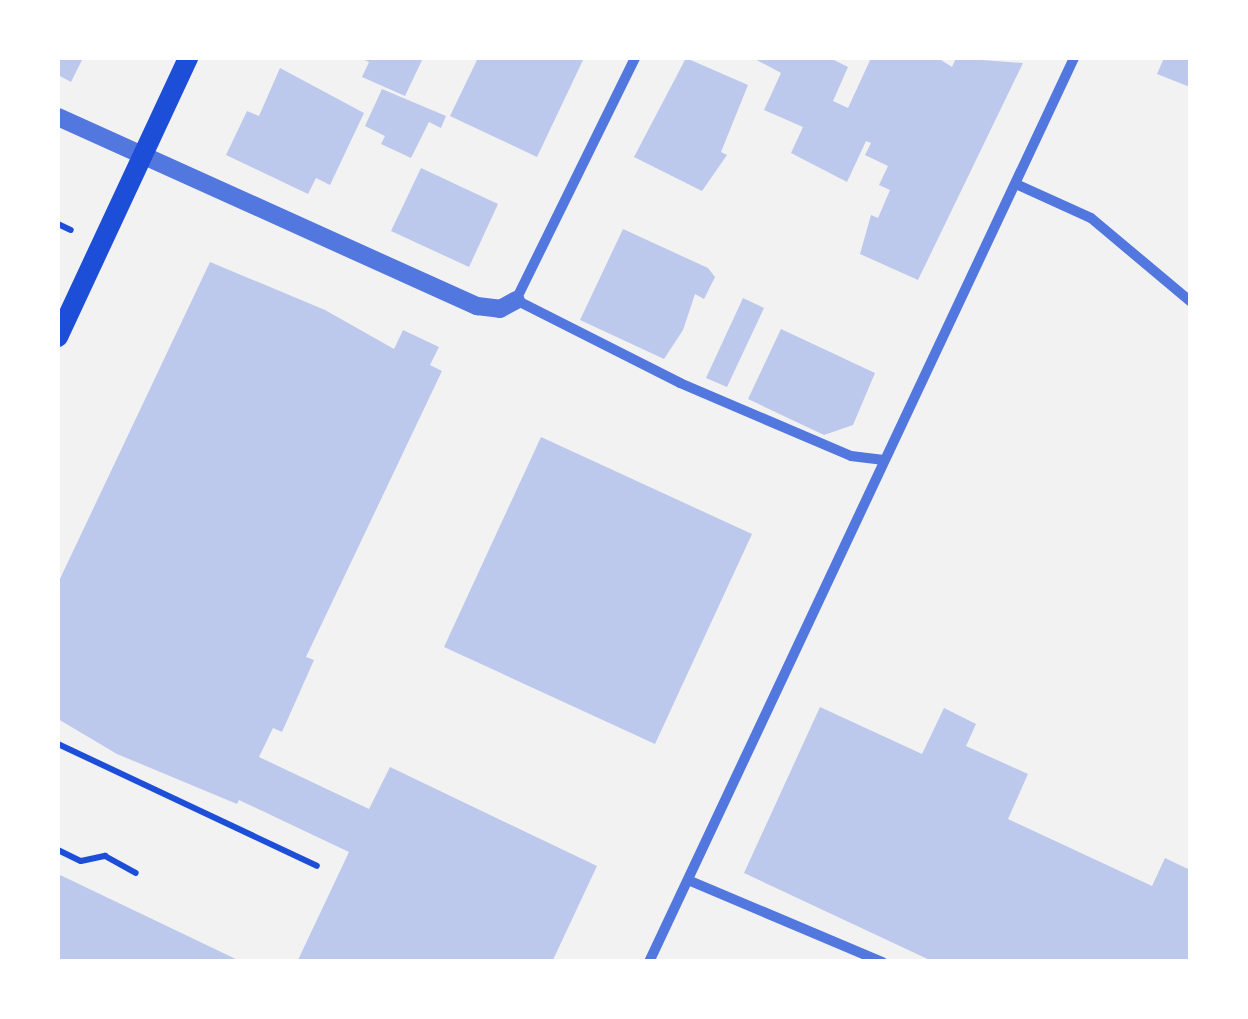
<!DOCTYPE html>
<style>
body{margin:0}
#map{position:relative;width:1248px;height:1019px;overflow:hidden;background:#f2f2f2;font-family:Raleway,sans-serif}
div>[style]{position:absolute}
.building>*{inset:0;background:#bdc9ec}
.path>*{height:6px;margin:-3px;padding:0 3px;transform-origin:3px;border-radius:3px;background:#1d4ed8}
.minor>*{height:10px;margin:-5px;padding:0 5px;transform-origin:5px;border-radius:5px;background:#5277de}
.tertiary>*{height:18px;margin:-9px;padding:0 9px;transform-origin:9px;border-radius:9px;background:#5277de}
.secondary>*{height:20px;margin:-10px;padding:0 10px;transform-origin:10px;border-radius:10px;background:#1d4ed8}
span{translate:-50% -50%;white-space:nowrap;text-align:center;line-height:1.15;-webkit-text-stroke:10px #fff;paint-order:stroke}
.frame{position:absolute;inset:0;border:60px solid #fff;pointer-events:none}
</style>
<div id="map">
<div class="building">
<i style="clip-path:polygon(58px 58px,83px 58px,71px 82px,58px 75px)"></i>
<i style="clip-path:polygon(360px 58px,393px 60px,423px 58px,405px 96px,362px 77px,369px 62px)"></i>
<i style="clip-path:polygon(478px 58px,584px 58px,537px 157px,450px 116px)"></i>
<i style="clip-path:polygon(686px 58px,748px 85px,721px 152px,727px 155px,702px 191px,634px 157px)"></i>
<i style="clip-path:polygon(753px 58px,830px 58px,848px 67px,833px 101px,848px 108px,871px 58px,938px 58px,952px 67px,956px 58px,1023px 63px,918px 280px,860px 254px,871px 215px,878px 218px,890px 190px,879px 185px,888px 166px,865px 155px,871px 143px,866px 141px,847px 182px,791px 153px,803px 127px,764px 110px,781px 73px)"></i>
<i style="clip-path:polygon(1164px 58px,1190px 58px,1190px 87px,1157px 74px)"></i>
<i style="clip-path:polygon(280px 68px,364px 113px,330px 185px,316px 178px,308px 194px,226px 155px,247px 111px,259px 116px)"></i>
<i style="clip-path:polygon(382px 89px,446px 116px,441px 128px,429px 122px,411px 158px,381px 144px,385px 136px,365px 126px)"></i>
<i style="clip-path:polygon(421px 168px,498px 204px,469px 267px,391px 231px)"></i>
<i style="clip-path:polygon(623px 229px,708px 268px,715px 277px,704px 299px,695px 294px,683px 330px,664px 359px,580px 320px)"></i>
<i style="clip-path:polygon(210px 262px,325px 310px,394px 349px,403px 330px,439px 347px,430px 365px,442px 371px,306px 657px,314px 660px,282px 732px,273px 728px,259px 757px,369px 809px,390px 767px,597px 866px,552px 962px,297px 962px,349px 852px,239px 800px,237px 804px,117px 754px,58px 719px,58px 583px)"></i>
<i style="clip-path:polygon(743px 298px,764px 308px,727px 387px,706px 378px)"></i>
<i style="clip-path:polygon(781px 329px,875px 373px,853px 425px,824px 435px,748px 399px)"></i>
<i style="clip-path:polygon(541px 437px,752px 534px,655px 744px,444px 647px)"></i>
<i style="clip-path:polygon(820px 707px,922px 754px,944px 708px,976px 724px,966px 746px,1028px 774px,1008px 819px,1152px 886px,1165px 858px,1190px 870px,1190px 962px,934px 962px,744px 873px)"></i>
<i style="clip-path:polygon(58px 874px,242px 962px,58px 962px)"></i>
</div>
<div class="path">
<i style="left:58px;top:224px;width:14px;rotate:25deg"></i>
<i style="left:58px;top:744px;width:286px;rotate:25.2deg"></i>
<i style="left:58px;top:850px;width:25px;rotate:26deg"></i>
<i style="left:81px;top:861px;width:25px;rotate:-12deg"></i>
<i style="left:105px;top:856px;width:35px;rotate:29deg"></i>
</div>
<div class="minor">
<i style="left:635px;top:58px;width:270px;rotate:116.2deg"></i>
<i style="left:516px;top:300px;width:184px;rotate:26.8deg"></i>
<i style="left:680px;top:383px;width:186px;rotate:23.1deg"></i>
<i style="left:851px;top:456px;width:33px;rotate:7deg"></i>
<i style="left:1016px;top:184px;width:82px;rotate:24.4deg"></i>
<i style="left:1091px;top:218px;width:129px;rotate:40deg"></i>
<i style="left:688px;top:880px;width:211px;rotate:22.9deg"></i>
<i style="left:649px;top:962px;width:999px;rotate:-64.82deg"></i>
</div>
<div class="tertiary">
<i style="left:58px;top:117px;width:460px;rotate:24.3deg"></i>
<i style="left:477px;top:306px;width:23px;rotate:7deg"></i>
<i style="left:500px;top:309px;width:18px;rotate:-29deg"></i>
</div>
<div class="secondary">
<i style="left:58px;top:337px;width:308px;rotate:-65deg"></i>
</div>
<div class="frame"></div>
</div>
